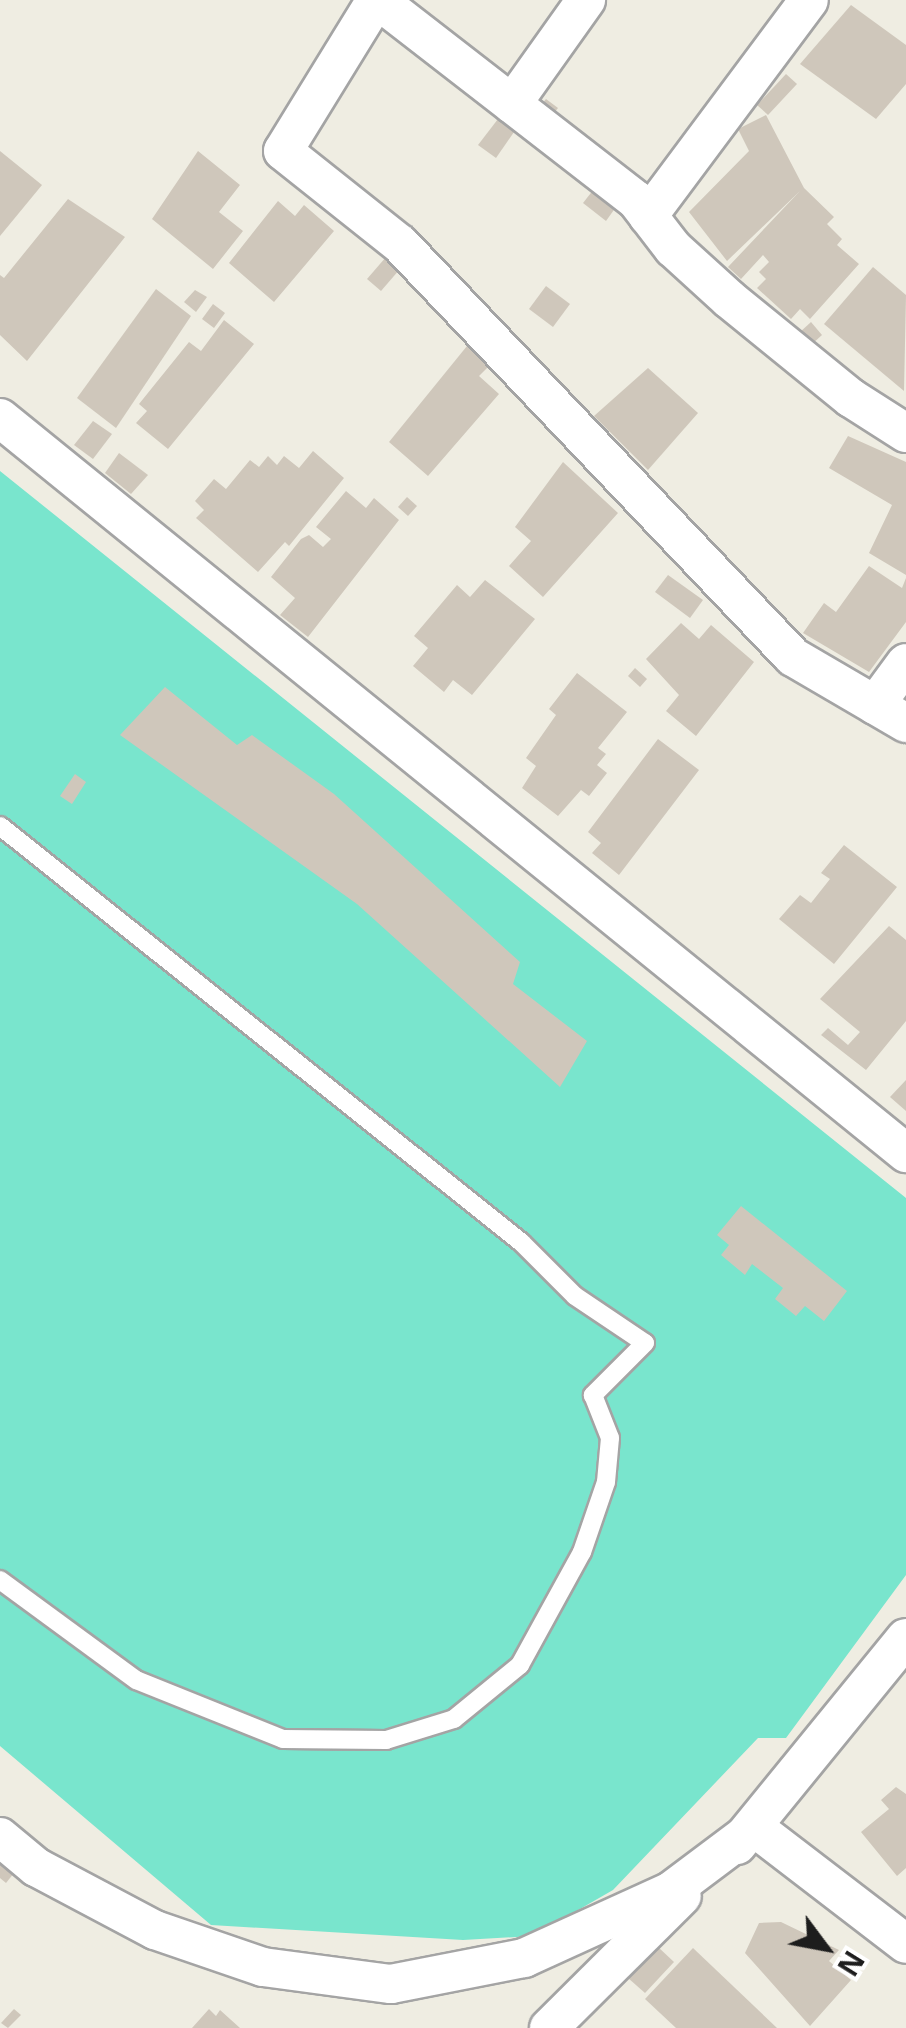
<!DOCTYPE html>
<style>
body{margin:0}
#map{position:relative;width:906px;height:2028px;overflow:hidden;background:#efede2;font-family:"Noto Sans",sans-serif}
div>[style]{position:absolute}
.pitch>*{inset:0;background:#79e5cd}
.building>*{inset:0;background:#cfc7bb}
.roads{filter:drop-shadow(2px 0 #a4a4a4) drop-shadow(-2px 0 #a4a4a4) drop-shadow(0 2px #a4a4a4) drop-shadow(0 -2px #a4a4a4)}
.lane>*{height:18px;margin:-9px;padding:0 9px;transform-origin:9px;border-radius:9px;background:#fff}
.street>*{height:38px;margin:-19px;padding:0 19px;transform-origin:19px;border-radius:19px;background:#fff}
span{translate:-50% -50%;white-space:nowrap;text-align:center;line-height:1.15;-webkit-text-stroke:9px #fff;paint-order:stroke}
.north{position:absolute;left:776px;top:1898px;width:100px;height:100px;-webkit-text-stroke:8px #fff;paint-order:stroke;rotate:122deg;font-size:28px;font-weight:700;line-height:40px;text-align:center;color:#1d1d1d}
.north::after{content:'';display:block;margin:auto;width:35px;height:45px;background:#1d1d1d;clip-path:polygon(50% 0,100% 100%,50% 72%,0 100%)}
</style>
<div id="map">
<div class="pitch">
<i style="clip-path:polygon(0 471px,906px 1198px,906px 1575px,786px 1738px,758px 1738px,613px 1890px,533px 1936px,463px 1940px,211px 1925px,0 1746px)"></i>
</div>
<div class="building">
<i style="clip-path:polygon(851px 5px,906px 45px,906px 84px,876px 119px,800px 64px)"></i>
<i style="clip-path:polygon(786px 74px,797px 84px,768px 115px,757px 105px)"></i>
<i style="clip-path:polygon(546px 99px,558px 108px,554px 113px,542px 104px)"></i>
<i style="clip-path:polygon(766px 115px,804px 188px,834px 217px,827px 224px,842px 239px,837px 245px,859px 264px,810px 319px,800px 309px,791px 319px,757px 288px,766px 279px,759px 272px,769px 262px,763px 255px,741px 279px,728px 267px,800px 191px,727px 261px,689px 212px,749px 151px,738px 129px)"></i>
<i style="clip-path:polygon(498px 119px,514px 132px,496px 158px,478px 145px)"></i>
<i style="clip-path:polygon(0 151px,42px 185px,0 236px)"></i>
<i style="clip-path:polygon(198px 151px,240px 185px,219px 212px,243px 231px,213px 269px,152px 219px)"></i>
<i style="clip-path:polygon(594px 189px,616px 207px,606px 221px,583px 203px)"></i>
<i style="clip-path:polygon(68px 199px,125px 237px,27px 361px,0 335px,0 275px,4px 278px)"></i>
<i style="clip-path:polygon(278px 201px,295px 216px,304px 205px,334px 231px,274px 302px,229px 263px)"></i>
<i style="clip-path:polygon(386px 257px,400px 269px,381px 291px,367px 279px)"></i>
<i style="clip-path:polygon(873px 267px,906px 295px,904px 391px,824px 324px)"></i>
<i style="clip-path:polygon(546px 286px,570px 304px,553px 327px,529px 309px)"></i>
<i style="clip-path:polygon(156px 289px,191px 316px,116px 428px,77px 398px)"></i>
<i style="clip-path:polygon(195px 290px,207px 297px,196px 312px,184px 302px)"></i>
<i style="clip-path:polygon(213px 304px,225px 313px,214px 328px,202px 319px)"></i>
<i style="clip-path:polygon(224px 320px,254px 344px,168px 449px,136px 423px,147px 411px,139px 404px,189px 342px,201px 351px)"></i>
<i style="clip-path:polygon(811px 322px,822px 335px,811px 345px,799px 333px)"></i>
<i style="clip-path:polygon(467px 346px,489px 366px,479px 376px,499px 394px,428px 476px,389px 442px)"></i>
<i style="clip-path:polygon(648px 368px,698px 413px,648px 470px,594px 416px)"></i>
<i style="clip-path:polygon(93px 421px,112px 434px,93px 459px,74px 445px)"></i>
<i style="clip-path:polygon(848px 436px,906px 462px,906px 575px,869px 553px,892px 505px,829px 468px)"></i>
<i style="clip-path:polygon(313px 451px,344px 478px,289px 546px,285px 542px,258px 572px,196px 518px,204px 510px,195px 501px,214px 479px,226px 489px,250px 460px,259px 467px,268px 456px,277px 465px,284px 456px,299px 468px)"></i>
<i style="clip-path:polygon(119px 453px,148px 475px,131px 494px,105px 473px)"></i>
<i style="clip-path:polygon(563px 462px,618px 513px,543px 597px,509px 566px,531px 541px,515px 527px)"></i>
<i style="clip-path:polygon(346px 491px,366px 508px,374px 498px,399px 520px,308px 637px,280px 615px,295px 598px,271px 577px,301px 539px,309px 535px,323px 547px,331px 539px,316px 527px)"></i>
<i style="clip-path:polygon(407px 497px,417px 506px,408px 516px,398px 507px)"></i>
<i style="clip-path:polygon(869px 566px,902px 588px,906px 578px,906px 622px,869px 672px,803px 633px,824px 603px,836px 612px)"></i>
<i style="clip-path:polygon(668px 575px,703px 600px,690px 618px,655px 592px)"></i>
<i style="clip-path:polygon(485px 580px,535px 619px,472px 695px,453px 680px,444px 692px,413px 666px,428px 648px,414px 636px,457px 585px,470px 597px)"></i>
<i style="clip-path:polygon(681px 623px,699px 639px,711px 625px,754px 662px,696px 736px,666px 711px,679px 695px,646px 659px)"></i>
<i style="clip-path:polygon(635px 668px,647px 679px,640px 687px,628px 676px)"></i>
<i style="clip-path:polygon(577px 673px,627px 712px,598px 748px,606px 754px,597px 765px,607px 773px,589px 796px,581px 790px,558px 816px,522px 788px,536px 766px,526px 758px,556px 715px,549px 709px)"></i>
<i style="clip-path:polygon(165px 687px,237px 745px,252px 735px,334px 794px,520px 962px,513px 984px,587px 1041px,560px 1087px,357px 904px,120px 735px)"></i>
<i style="clip-path:polygon(658px 739px,699px 770px,619px 875px,592px 853px,601px 843px,588px 832px)"></i>
<i style="clip-path:polygon(75px 774px,86px 782px,72px 804px,60px 796px)"></i>
<i style="clip-path:polygon(844px 845px,897px 887px,834px 964px,779px 919px,800px 895px,811px 903px,830px 879px,821px 873px)"></i>
<i style="clip-path:polygon(889px 926px,906px 940px,906px 1021px,866px 1070px,821px 1035px,828px 1028px,848px 1045px,860px 1032px,820px 999px)"></i>
<i style="clip-path:polygon(906px 1080px,906px 1111px,890px 1097px)"></i>
<i style="clip-path:polygon(741px 1206px,847px 1291px,824px 1321px,805px 1306px,796px 1316px,775px 1299px,783px 1288px,752px 1264px,745px 1275px,721px 1255px,729px 1245px,717px 1235px)"></i>
<i style="clip-path:polygon(896px 1787px,906px 1794px,906px 1868px,897px 1876px,861px 1832px,889px 1809px,881px 1800px)"></i>
<i style="clip-path:polygon(0 1863px,14px 1873px,6px 1883px,0 1878px)"></i>
<i style="clip-path:polygon(781px 1922px,839px 1950px,829px 1961px,851px 1980px,810px 2026px,745px 1953px,759px 1923px)"></i>
<i style="clip-path:polygon(657px 1946px,674px 1962px,645px 1993px,628px 1978px)"></i>
<i style="clip-path:polygon(693px 1948px,777px 2028px,676px 2028px,645px 1999px)"></i>
<i style="clip-path:polygon(14px 2009px,21px 2015px,8px 2028px,1px 2023px)"></i>
<i style="clip-path:polygon(209px 2009px,216px 2016px,220px 2010px,240px 2028px,192px 2028px)"></i>
</div>
<div class="roads">
<div class="lane">
<i style="left:0;top:826px;width:667px;rotate:38.61deg"></i>
<i style="left:521px;top:1242px;width:76px;rotate:45deg"></i>
<i style="left:575px;top:1296px;width:84px;rotate:33.9deg"></i>
<i style="left:645px;top:1343px;width:74px;rotate:135deg"></i>
<i style="left:593px;top:1395px;width:46px;rotate:68.4deg"></i>
<i style="left:610px;top:1438px;width:44px;rotate:95.2deg"></i>
<i style="left:606px;top:1482px;width:74px;rotate:108.9deg"></i>
<i style="left:582px;top:1552px;width:129px;rotate:118.8deg"></i>
<i style="left:520px;top:1665px;width:85px;rotate:140.7deg"></i>
<i style="left:454px;top:1719px;width:71px;rotate:162.8deg"></i>
<i style="left:386px;top:1740px;width:103px;rotate:-179.4deg"></i>
<i style="left:283px;top:1739px;width:158px;rotate:-158.1deg"></i>
<i style="left:136px;top:1680px;width:169px;rotate:-143.7deg"></i>
</div>
<div class="street">
<i style="left:376px;top:0;width:177px;rotate:121.6deg"></i>
<i style="left:283px;top:151px;width:149px;rotate:38.5deg"></i>
<i style="left:400px;top:244px;width:570px;rotate:46.42deg"></i>
<i style="left:793px;top:657px;width:131px;rotate:30.3deg"></i>
<i style="left:378px;top:0;width:326px;rotate:37.8deg"></i>
<i style="left:636px;top:200px;width:61px;rotate:52.4deg"></i>
<i style="left:673px;top:248px;width:76px;rotate:42.3deg"></i>
<i style="left:729px;top:299px;width:157px;rotate:39.1deg"></i>
<i style="left:851px;top:398px;width:65px;rotate:32.5deg"></i>
<i style="left:512px;top:104px;width:128px;rotate:-54.6deg"></i>
<i style="left:648px;top:216px;width:269px;rotate:-53.3deg"></i>
<i style="left:0;top:418px;width:1167px;rotate:39.05deg"></i>
<i style="left:875px;top:705px;width:52px;rotate:-53.6deg"></i>
<i style="left:0;top:1837px;width:47px;rotate:39.8deg"></i>
<i style="left:36px;top:1867px;width:135px;rotate:27.9deg"></i>
<i style="left:155px;top:1930px;width:114px;rotate:18.9deg"></i>
<i style="left:263px;top:1967px;width:129px;rotate:7.6deg"></i>
<i style="left:391px;top:1984px;width:136px;rotate:-11.1deg"></i>
<i style="left:524px;top:1958px;width:162px;rotate:-24.5deg"></i>
<i style="left:671px;top:1891px;width:105px;rotate:-36.9deg"></i>
<i style="left:755px;top:1828px;width:190px;rotate:37.5deg"></i>
<i style="left:737px;top:1845px;width:267px;rotate:-50.8deg"></i>
<i style="left:549px;top:2028px;width:187px;rotate:-44.8deg"></i>
</div>
</div>
<div class="north">N</div>
</div>
